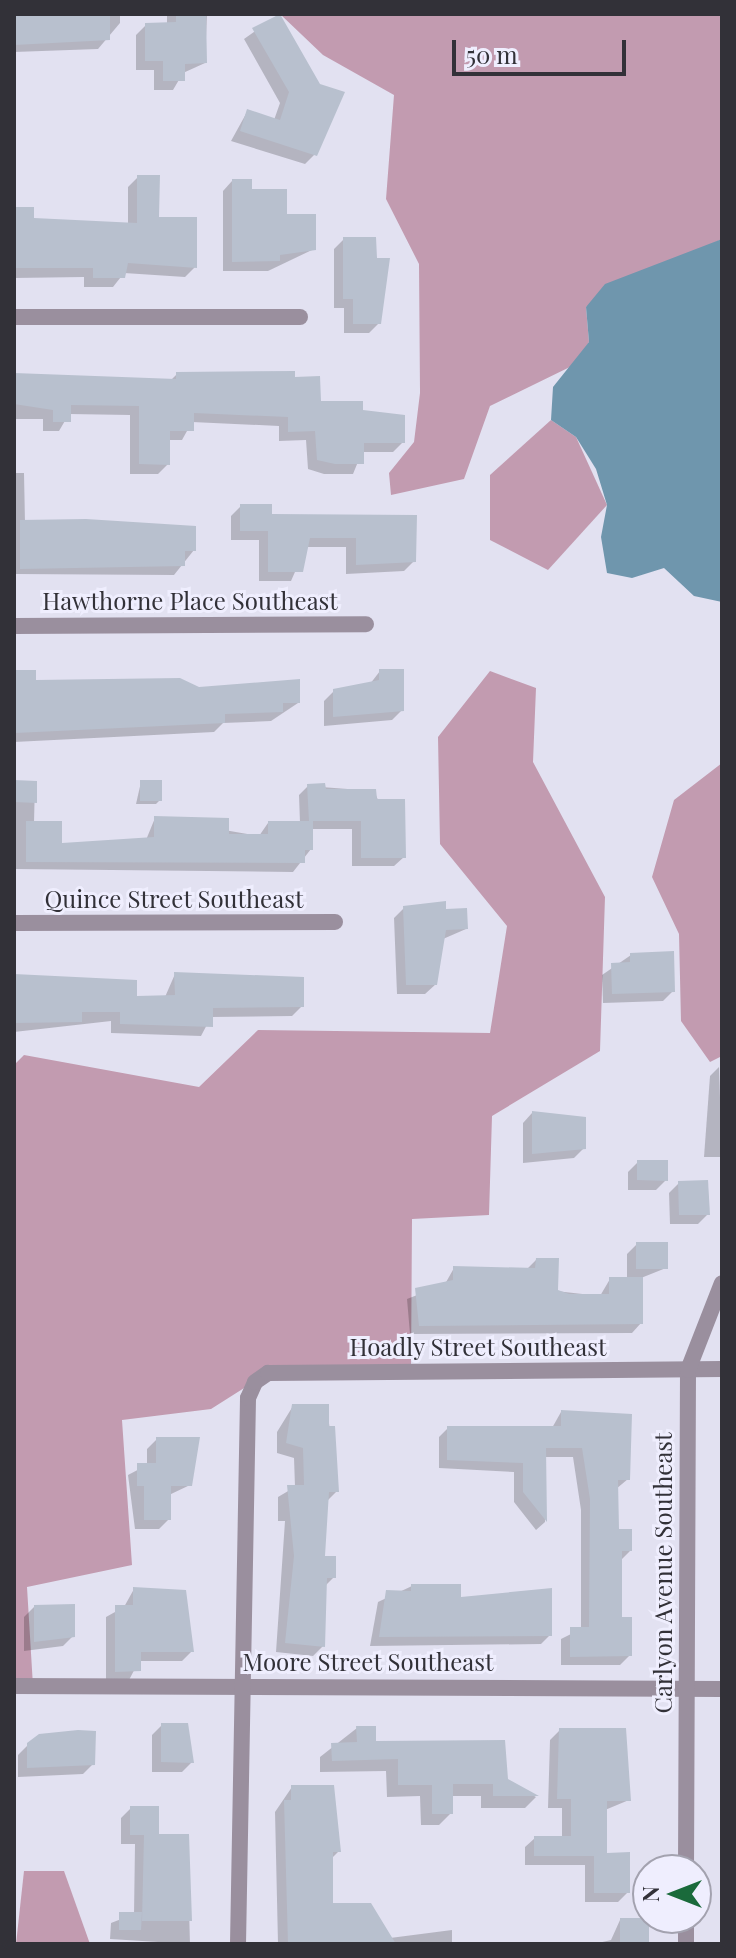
<!DOCTYPE html>
<style>
body{margin:0}
#map{position:relative;width:736px;height:1958px;overflow:hidden;background:#e2e1f1;font-family:"Playfair Display",serif}
div>[style]{position:absolute}
.forest>*{inset:0;background:#c29bb0}
.water>*{inset:0;background:#6f96ad}
.shadow>*{inset:0;background:#0003}
.building>*{inset:0;background:#b8c0ce}
.minor>*{height:16px;margin:-8px;padding:0 8px;transform-origin:8px;border-radius:8px;background:#9a8f9e}
.tertiary>*{height:16px;margin:-8px;padding:0 8px;transform-origin:8px;border-radius:8px;background:#9a8f9e}
span{translate:-50% -50%;white-space:nowrap;text-align:center;line-height:1.15;-webkit-text-stroke:6px #efeefe;paint-order:stroke}
.street-label{font-size:24px;color:#323138}
.frame{position:absolute;inset:0;border:16px solid #323138;pointer-events:none}
.north{position:absolute;left:632px;top:1854px;width:80px;height:80px;box-sizing:border-box;background:#efeefe;border:2px solid #a3a2af;border-radius:50%;rotate:270deg;font-size:22px;font-weight:700;line-height:32px;text-align:center;color:#323138}
.north::after{content:'';display:block;margin:auto;width:28px;height:36px;background:#1a6a3b;clip-path:polygon(50% 0,100% 100%,50% 72%,0 100%)}
.scale{position:absolute;left:452px;top:40px;width:174px;height:36px;box-sizing:border-box;border:4px solid #323138;border-top:0;padding-left:10px;font-size:24px;line-height:28px;white-space:nowrap;color:#323138;-webkit-text-stroke:6px #efeefe;paint-order:stroke}
</style>
<div id="map">
<div class="forest">
<i style="clip-path:polygon(280px 14px,722px 14px,722px 239px,586px 307px,589px 342px,576px 364px,490px 406px,464px 479px,391px 495px,389px 473px,414px 442px,420px 393px,419px 264px,386px 199px,394px 95px,323px 55px)"></i>
<i style="clip-path:polygon(551px 420px,576px 437px,607px 505px,548px 570px,490px 540px,490px 475px)"></i>
<i style="clip-path:polygon(490px 671px,536px 688px,533px 762px,605px 897px,600px 1051px,492px 1116px,489px 1215px,412px 1219px,411px 1372px,268px 1373px,211px 1409px,122px 1420px,132px 1565px,27px 1587px,33px 1686px,14px 1686px,14px 1065px,24px 1055px,199px 1087px,258px 1030px,490px 1033px,507px 926px,440px 844px,438px 737px)"></i>
<i style="clip-path:polygon(722px 763px,722px 1056px,710px 1062px,681px 1021px,679px 934px,652px 877px,674px 800px)"></i>
<i style="clip-path:polygon(24px 1871px,64px 1871px,90px 1944px,16px 1944px)"></i>
</div>
<div class="water">
<i style="clip-path:polygon(722px 239px,722px 602px,694px 596px,664px 568px,632px 578px,607px 573px,601px 537px,607px 505px,596px 469px,576px 437px,551px 420px,553px 387px,589px 342px,586px 307px,605px 284px)"></i>
</div>
<div class="shadow">
<i style="clip-path:polygon(14px 14px,120px 14px,120px 23px,98px 49px,14px 52px)"></i>
<i style="clip-path:polygon(167px 14px,207px 14px,205px 63px,183px 73px,173px 90px,154px 90px,154px 70px,136px 70px,136px 35px,146px 25px,167px 24px)"></i>
<i style="clip-path:polygon(278px 15px,315px 154px,305px 164px,231px 141px,247px 112px,274px 120px,280px 103px,244px 39px)"></i>
<i style="clip-path:polygon(138px 177px,157px 219px,195px 267px,185px 277px,124px 273px,113px 287px,84px 287px,84px 277px,14px 278px,14px 209px,32px 220px,128px 225px,128px 187px)"></i>
<i style="clip-path:polygon(232px 181px,285px 216px,314px 249px,268px 271px,223px 271px,223px 191px)"></i>
<i style="clip-path:polygon(344px 239px,379px 323px,369px 333px,344px 333px,344px 308px,334px 308px,334px 249px)"></i>
<i style="clip-path:polygon(177px 374px,293px 379px,319px 403px,361px 411px,403px 442px,393px 452px,362px 452px,353px 474px,324px 474px,308px 469px,306px 440px,279px 441px,279px 426px,192px 422px,182px 440px,168px 440px,168px 464px,158px 474px,130px 474px,130px 415px,69px 414px,59px 431px,43px 431px,43px 419px,14px 419px,14px 377px,170px 381px)"></i>
<i style="clip-path:polygon(14px 473px,24px 473px,25px 522px,194px 550px,174px 575px,14px 574px)"></i>
<i style="clip-path:polygon(241px 506px,270px 516px,415px 517px,414px 561px,404px 571px,346px 574px,346px 547px,306px 547px,291px 581px,259px 581px,259px 540px,231px 540px,231px 516px)"></i>
<i style="clip-path:polygon(380px 671px,402px 710px,392px 720px,324px 726px,324px 701px,334px 691px,370px 684px)"></i>
<i style="clip-path:polygon(34px 672px,34px 682px,298px 703px,271px 721px,223px 723px,214px 732px,14px 742px,14px 673px)"></i>
<i style="clip-path:polygon(141px 782px,160px 800px,156px 804px,136px 804px)"></i>
<i style="clip-path:polygon(14px 783px,35px 783px,34px 823px,60px 845px,146px 840px,155px 818px,259px 836px,268px 823px,300px 823px,299px 795px,308px 786px,374px 791px,404px 857px,394px 866px,352px 866px,352px 829px,311px 829px,311px 849px,293px 872px,14px 869px)"></i>
<i style="clip-path:polygon(404px 908px,444px 911px,466px 929px,443px 939px,436px 984px,425px 994px,397px 994px,394px 918px)"></i>
<i style="clip-path:polygon(631px 955px,673px 991px,663px 1001px,603px 1003px,602px 975px)"></i>
<i style="clip-path:polygon(175px 974px,302px 1006px,292px 1016px,211px 1017px,201px 1036px,111px 1033px,111px 1021px,14px 1032px,14px 976px,135px 982px,135px 998px,165px 997px)"></i>
<i style="clip-path:polygon(719px 1067px,722px 1157px,704px 1157px,710px 1076px)"></i>
<i style="clip-path:polygon(532px 1113px,584px 1148px,574px 1158px,523px 1163px,523px 1123px)"></i>
<i style="clip-path:polygon(638px 1162px,666px 1180px,656px 1190px,628px 1190px,628px 1172px)"></i>
<i style="clip-path:polygon(679px 1183px,708px 1214px,698px 1224px,670px 1224px,669px 1193px)"></i>
<i style="clip-path:polygon(637px 1244px,666px 1268px,641px 1278px,641px 1323px,632px 1333px,410px 1334px,407px 1299px,445px 1284px,454px 1268px,526px 1270px,536px 1260px,556px 1291px,600px 1296px,610px 1279px,627px 1279px,627px 1254px)"></i>
<i style="clip-path:polygon(293px 1406px,327px 1406px,337px 1491px,327px 1501px,323px 1558px,334px 1577px,325px 1586px,323px 1646px,313px 1656px,276px 1652px,285px 1521px,278px 1521px,278px 1497px,295px 1487px,294px 1458px,277px 1453px,277px 1432px)"></i>
<i style="clip-path:polygon(561px 1412px,628px 1479px,616px 1489px,617px 1531px,630px 1551px,620px 1561px,620px 1619px,630px 1655px,620px 1665px,561px 1665px,561px 1639px,581px 1629px,581px 1510px,573px 1457px,544px 1457px,545px 1522px,536px 1530px,514px 1502px,514px 1472px,439px 1468px,439px 1437px,448px 1428px,552px 1428px)"></i>
<i style="clip-path:polygon(157px 1439px,190px 1485px,169px 1495px,169px 1519px,159px 1529px,135px 1529px,128px 1475px,147px 1465px,147px 1449px)"></i>
<i style="clip-path:polygon(412px 1586px,459px 1599px,550px 1635px,541px 1644px,370px 1646px,378px 1602px)"></i>
<i style="clip-path:polygon(134px 1589px,192px 1651px,182px 1661px,139px 1661px,129px 1680px,106px 1681px,106px 1617px,124px 1607px)"></i>
<i style="clip-path:polygon(34px 1607px,73px 1636px,63px 1646px,24px 1651px,24px 1617px)"></i>
<i style="clip-path:polygon(162px 1725px,192px 1762px,182px 1772px,152px 1772px,152px 1735px)"></i>
<i style="clip-path:polygon(357px 1728px,374px 1743px,506px 1780px,536px 1797px,525px 1808px,481px 1808px,481px 1796px,451px 1796px,451px 1813px,439px 1825px,421px 1825px,420px 1796px,387px 1797px,386px 1771px,320px 1772px,320px 1757px)"></i>
<i style="clip-path:polygon(560px 1730px,629px 1800px,605px 1810px,605px 1855px,628px 1892px,618px 1902px,585px 1902px,585px 1865px,525px 1865px,525px 1847px,535px 1838px,562px 1838px,562px 1808px,548px 1808px,550px 1740px)"></i>
<i style="clip-path:polygon(29px 1744px,93px 1764px,83px 1774px,18px 1777px,18px 1755px)"></i>
<i style="clip-path:polygon(292px 1787px,339px 1851px,331px 1859px,331px 1905px,390px 1938px,452px 1930px,452px 1944px,278px 1944px,275px 1812px)"></i>
<i style="clip-path:polygon(131px 1808px,157px 1836px,187px 1836px,190px 1944px,110px 1939px,111px 1923px,134px 1914px,135px 1844px,121px 1844px,121px 1818px)"></i>
<i style="clip-path:polygon(620px 1920px,643px 1944px,472px 1944px,598px 1943px,611px 1940px)"></i>
</div>
<div class="building">
<i style="clip-path:polygon(14px 14px,110px 14px,110px 40px,14px 45px)"></i>
<i style="clip-path:polygon(176px 14px,206px 14px,207px 63px,185px 64px,185px 81px,163px 81px,163px 61px,145px 61px,145px 23px,176px 22px)"></i>
<i style="clip-path:polygon(280px 14px,320px 84px,345px 92px,317px 156px,240px 131px,247px 109px,280px 120px,289px 92px,252px 28px)"></i>
<i style="clip-path:polygon(137px 175px,160px 175px,159px 217px,197px 217px,197px 268px,128px 263px,125px 278px,93px 278px,93px 268px,14px 268px,14px 207px,34px 207px,34px 218px,137px 223px)"></i>
<i style="clip-path:polygon(232px 179px,252px 179px,252px 189px,287px 189px,287px 214px,316px 214px,316px 250px,280px 255px,280px 261px,232px 262px)"></i>
<i style="clip-path:polygon(343px 237px,376px 237px,377px 258px,390px 258px,381px 324px,353px 324px,353px 299px,343px 299px)"></i>
<i style="clip-path:polygon(295px 371px,295px 377px,320px 376px,321px 401px,363px 401px,363px 410px,405px 415px,405px 443px,364px 443px,364px 464px,335px 464px,317px 460px,315px 431px,288px 432px,288px 417px,194px 413px,194px 431px,170px 431px,170px 465px,139px 464px,139px 406px,71px 405px,71px 422px,53px 422px,53px 410px,14px 404px,14px 373px,176px 379px,176px 372px)"></i>
<i style="clip-path:polygon(240px 504px,272px 504px,272px 514px,417px 515px,416px 562px,356px 565px,356px 538px,310px 538px,303px 572px,268px 572px,268px 531px,240px 531px)"></i>
<i style="clip-path:polygon(86px 519px,196px 526px,196px 551px,185px 551px,185px 566px,20px 569px,20px 520px)"></i>
<i style="clip-path:polygon(379px 669px,404px 669px,404px 711px,333px 717px,333px 689px,379px 680px)"></i>
<i style="clip-path:polygon(15px 670px,36px 670px,36px 680px,180px 678px,199px 687px,300px 679px,300px 703px,283px 703px,283px 712px,225px 714px,225px 723px,15px 733px)"></i>
<i style="clip-path:polygon(14px 780px,37px 781px,37px 803px,14px 802px)"></i>
<i style="clip-path:polygon(140px 780px,162px 780px,162px 801px,140px 801px)"></i>
<i style="clip-path:polygon(325px 783px,326px 789px,376px 789px,377px 799px,405px 799px,406px 858px,361px 858px,361px 821px,313px 821px,313px 850px,305px 850px,305px 863px,26px 862px,26px 821px,62px 821px,62px 843px,154px 837px,154px 816px,229px 818px,229px 834px,268px 834px,268px 821px,309px 821px,307px 784px)"></i>
<i style="clip-path:polygon(446px 901px,446px 909px,467px 908px,468px 929px,446px 930px,437px 985px,406px 985px,403px 906px)"></i>
<i style="clip-path:polygon(674px 951px,675px 992px,612px 994px,611px 963px,630px 962px,630px 953px)"></i>
<i style="clip-path:polygon(174px 972px,304px 977px,304px 1007px,213px 1008px,213px 1027px,120px 1024px,120px 1012px,82px 1012px,82px 1022px,14px 1023px,14px 974px,137px 980px,137px 996px,175px 995px)"></i>
<i style="clip-path:polygon(532px 1111px,586px 1117px,586px 1149px,532px 1154px)"></i>
<i style="clip-path:polygon(637px 1160px,668px 1160px,668px 1181px,637px 1180px)"></i>
<i style="clip-path:polygon(708px 1180px,710px 1215px,679px 1215px,678px 1181px)"></i>
<i style="clip-path:polygon(636px 1242px,668px 1242px,668px 1269px,636px 1269px)"></i>
<i style="clip-path:polygon(536px 1258px,559px 1258px,558px 1290px,569px 1294px,609px 1294px,609px 1277px,643px 1277px,643px 1324px,419px 1326px,415px 1288px,453px 1280px,453px 1266px,535px 1268px)"></i>
<i style="clip-path:polygon(292px 1404px,329px 1404px,329px 1426px,335px 1426px,339px 1492px,329px 1492px,325px 1556px,336px 1556px,336px 1578px,327px 1578px,325px 1647px,285px 1643px,294px 1556px,287px 1485px,304px 1485px,303px 1448px,286px 1443px)"></i>
<i style="clip-path:polygon(561px 1410px,632px 1414px,630px 1480px,618px 1480px,619px 1529px,632px 1529px,632px 1551px,622px 1551px,622px 1617px,632px 1617px,632px 1656px,570px 1657px,570px 1627px,589px 1627px,590px 1499px,582px 1448px,546px 1448px,547px 1522px,523px 1492px,523px 1463px,447px 1460px,447px 1426px,561px 1426px)"></i>
<i style="clip-path:polygon(156px 1437px,200px 1437px,192px 1486px,171px 1486px,171px 1520px,144px 1520px,144px 1486px,137px 1486px,137px 1463px,156px 1463px)"></i>
<i style="clip-path:polygon(411px 1584px,461px 1584px,461px 1597px,552px 1588px,552px 1636px,379px 1637px,386px 1590px,411px 1591px)"></i>
<i style="clip-path:polygon(133px 1587px,186px 1590px,194px 1652px,141px 1652px,141px 1671px,115px 1672px,115px 1605px,133px 1605px)"></i>
<i style="clip-path:polygon(75px 1604px,75px 1637px,34px 1642px,34px 1605px)"></i>
<i style="clip-path:polygon(161px 1723px,188px 1723px,194px 1763px,161px 1762px)"></i>
<i style="clip-path:polygon(356px 1726px,376px 1726px,376px 1741px,505px 1740px,508px 1779px,539px 1796px,493px 1796px,493px 1784px,453px 1784px,453px 1814px,432px 1814px,432px 1785px,398px 1785px,398px 1759px,332px 1761px,331px 1743px,357px 1742px)"></i>
<i style="clip-path:polygon(559px 1728px,626px 1728px,631px 1801px,607px 1801px,607px 1853px,630px 1852px,630px 1893px,594px 1893px,594px 1856px,534px 1856px,534px 1836px,571px 1836px,571px 1799px,557px 1799px)"></i>
<i style="clip-path:polygon(78px 1730px,96px 1731px,95px 1765px,27px 1768px,27px 1743px,39px 1734px)"></i>
<i style="clip-path:polygon(291px 1785px,334px 1785px,341px 1852px,333px 1852px,333px 1903px,371px 1903px,396px 1944px,288px 1944px,284px 1800px,291px 1800px)"></i>
<i style="clip-path:polygon(130px 1806px,159px 1806px,159px 1834px,189px 1834px,192px 1921px,142px 1921px,144px 1835px,130px 1835px)"></i>
<i style="clip-path:polygon(119px 1912px,142px 1912px,141px 1930px,119px 1930px)"></i>
<i style="clip-path:polygon(620px 1918px,649px 1918px,649px 1944px,620px 1944px)"></i>
</div>
<div class="minor">
<i style="left:14px;top:317px;width:286px"></i>
<i style="left:14px;top:626px;width:352px;rotate:-0.3deg"></i>
<i style="left:14px;top:923px;width:321px;rotate:-0.2deg"></i>
<i style="left:14px;top:1686px;width:708px;rotate:0.24deg"></i>
<i style="left:238px;top:1944px;width:546px;rotate:-88.95deg"></i>
<i style="left:248px;top:1398px;width:17px;rotate:-66deg"></i>
<i style="left:255px;top:1382px;width:16px;rotate:-35deg"></i>
<i style="left:268px;top:1373px;width:454px;rotate:-0.5deg"></i>
</div>
<div class="tertiary">
<i style="left:686px;top:1870px;width:500px;rotate:-89.77deg"></i>
<i style="left:688px;top:1370px;width:93px;rotate:-68.7deg"></i>
<i style="left:686px;top:1944px;width:26px;rotate:-90deg"></i>
</div>
<div class="street-label">
<span style="left:190px;top:601px">Hawthorne Place Southeast</span>
<span style="left:174px;top:899px">Quince Street Southeast</span>
<span style="left:478px;top:1347px">Hoadly Street Southeast</span>
<span style="left:663px;top:1573px;rotate:-90deg">Carlyon Avenue Southeast</span>
<span style="left:368px;top:1662px">Moore Street Southeast</span>
</div>
<div class="frame"></div>
<div class="north">N</div>
<div class="scale">50 m</div>
</div>
